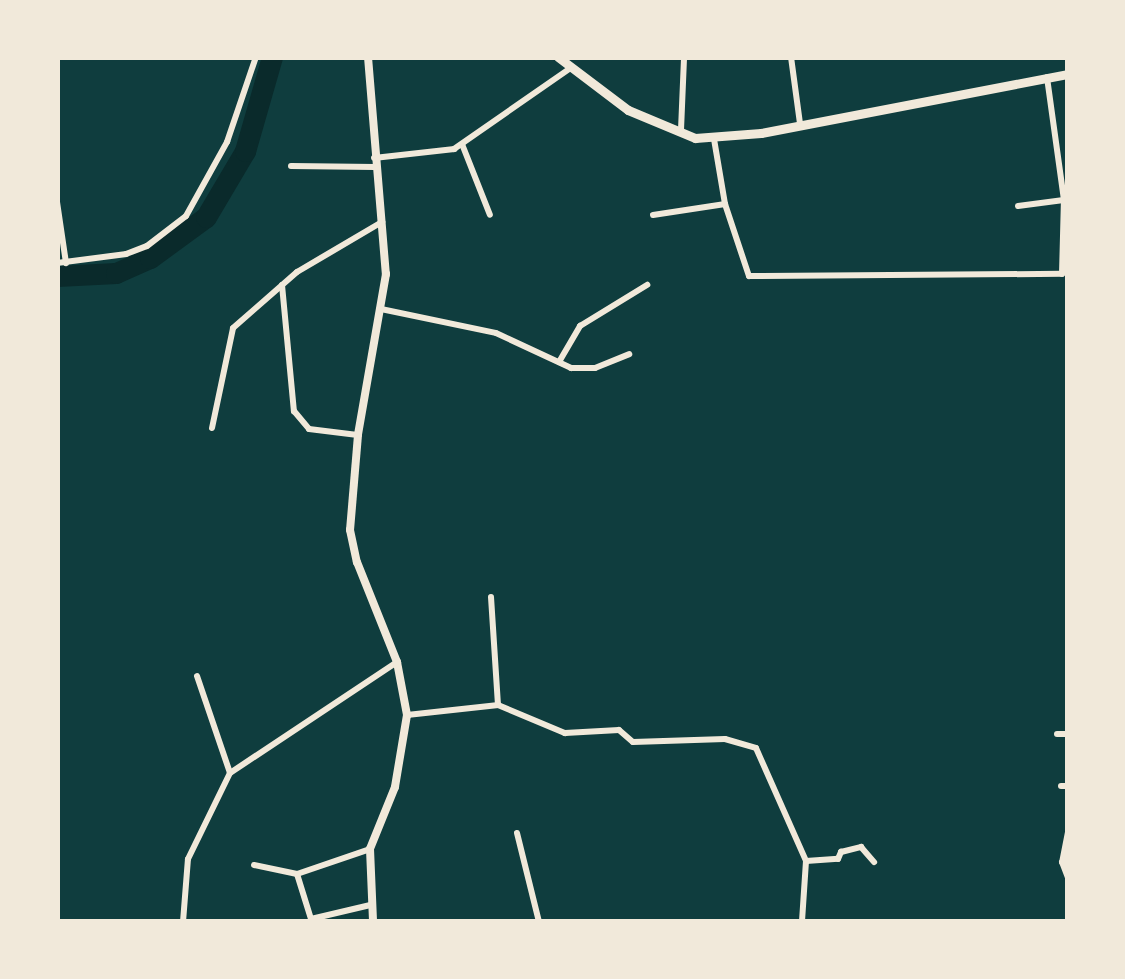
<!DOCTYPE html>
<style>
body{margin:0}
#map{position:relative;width:1125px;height:979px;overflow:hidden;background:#0f3d3e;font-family:"Sofia Sans Condensed",sans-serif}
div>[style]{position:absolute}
.river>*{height:21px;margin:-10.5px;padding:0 10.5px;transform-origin:10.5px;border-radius:10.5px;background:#0a2a2b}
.minor>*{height:6px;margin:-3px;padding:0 3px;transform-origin:3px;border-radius:3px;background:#f1e9da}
.tertiary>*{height:8px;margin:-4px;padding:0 4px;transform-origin:4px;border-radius:4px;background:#f1e9da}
.primary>*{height:9px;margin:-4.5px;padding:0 4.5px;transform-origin:4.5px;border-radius:4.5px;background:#f1e9da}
span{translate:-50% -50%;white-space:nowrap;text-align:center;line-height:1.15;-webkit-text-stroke:9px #f1e9da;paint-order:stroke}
.frame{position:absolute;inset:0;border:60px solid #f1e9da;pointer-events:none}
</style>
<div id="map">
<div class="river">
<i style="left:57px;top:276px;width:59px;rotate:-2.9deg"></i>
<i style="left:116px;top:273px;width:37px;rotate:-24deg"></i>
<i style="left:150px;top:258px;width:69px;rotate:-36.2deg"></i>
<i style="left:206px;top:217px;width:77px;rotate:-59.4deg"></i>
<i style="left:245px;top:151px;width:98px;rotate:-74deg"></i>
</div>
<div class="minor">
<i style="left:791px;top:57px;width:68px;rotate:82.3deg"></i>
<i style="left:681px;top:130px;width:73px;rotate:-87.6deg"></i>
<i style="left:714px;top:139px;width:66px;rotate:80.4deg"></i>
<i style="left:725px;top:204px;width:76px;rotate:71.6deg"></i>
<i style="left:749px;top:276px;width:313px;rotate:-0.4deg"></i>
<i style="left:1062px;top:274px;width:74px;rotate:-88.5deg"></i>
<i style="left:1064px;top:200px;width:124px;rotate:-97.9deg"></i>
<i style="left:462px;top:144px;width:76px;rotate:68.5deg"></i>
<i style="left:374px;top:158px;width:81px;rotate:-6.4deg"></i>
<i style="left:454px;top:149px;width:140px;rotate:-34.8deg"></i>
<i style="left:291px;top:166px;width:84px;rotate:0.7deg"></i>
<i style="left:57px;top:202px;width:62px;rotate:81.6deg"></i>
<i style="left:1018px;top:206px;width:46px;rotate:-7.4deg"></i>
<i style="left:653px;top:215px;width:73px;rotate:-8.7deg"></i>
<i style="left:57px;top:263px;width:70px;rotate:-7.4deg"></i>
<i style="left:126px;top:254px;width:22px;rotate:-21deg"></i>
<i style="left:147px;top:246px;width:49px;rotate:-37.6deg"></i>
<i style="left:186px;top:216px;width:85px;rotate:-61deg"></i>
<i style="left:227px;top:142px;width:90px;rotate:-71.2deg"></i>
<i style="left:282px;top:285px;width:127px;rotate:84.6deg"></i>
<i style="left:294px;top:411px;width:23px;rotate:50deg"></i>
<i style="left:309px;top:429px;width:49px;rotate:7deg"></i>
<i style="left:381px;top:309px;width:117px;rotate:11.8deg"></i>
<i style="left:496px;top:333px;width:83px;rotate:25deg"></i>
<i style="left:571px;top:368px;width:24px"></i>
<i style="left:595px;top:368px;width:37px;rotate:-22deg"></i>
<i style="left:559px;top:362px;width:42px;rotate:-59.7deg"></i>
<i style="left:580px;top:326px;width:79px;rotate:-31.5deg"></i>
<i style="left:212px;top:428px;width:102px;rotate:-78.1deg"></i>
<i style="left:233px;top:328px;width:85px;rotate:-41.2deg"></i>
<i style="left:297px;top:272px;width:99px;rotate:-30.5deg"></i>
<i style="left:491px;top:597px;width:108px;rotate:86.3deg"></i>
<i style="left:197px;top:676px;width:102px;rotate:71.2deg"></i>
<i style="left:407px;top:715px;width:92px;rotate:-6.3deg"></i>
<i style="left:498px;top:705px;width:73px;rotate:22.7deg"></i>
<i style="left:565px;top:733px;width:54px;rotate:-3.2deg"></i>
<i style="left:619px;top:730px;width:18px;rotate:41deg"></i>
<i style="left:633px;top:742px;width:92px;rotate:-1.9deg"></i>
<i style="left:725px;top:739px;width:32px;rotate:16deg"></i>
<i style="left:756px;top:748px;width:124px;rotate:66.1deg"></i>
<i style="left:806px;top:861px;width:61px;rotate:93.8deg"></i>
<i style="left:1057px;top:734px;width:11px"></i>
<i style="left:1061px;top:786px;width:7px"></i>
<i style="left:1068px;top:832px;width:31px;rotate:101deg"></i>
<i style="left:1062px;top:862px;width:17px;rotate:69deg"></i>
<i style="left:517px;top:833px;width:92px;rotate:76.1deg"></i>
<i style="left:806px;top:861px;width:32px;rotate:-4deg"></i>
<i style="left:838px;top:859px;width:8px;rotate:-67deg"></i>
<i style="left:841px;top:852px;width:21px;rotate:-14deg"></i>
<i style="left:861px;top:847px;width:20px;rotate:49deg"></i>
<i style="left:254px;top:865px;width:44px;rotate:11.8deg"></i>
<i style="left:297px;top:874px;width:77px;rotate:-18.9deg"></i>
<i style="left:297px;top:874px;width:47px;rotate:72.7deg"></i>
<i style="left:311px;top:919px;width:61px;rotate:-13.3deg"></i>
<i style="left:183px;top:922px;width:63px;rotate:-85.5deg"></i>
<i style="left:188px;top:859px;width:96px;rotate:-64deg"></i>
<i style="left:230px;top:773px;width:201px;rotate:-33.6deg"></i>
</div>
<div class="tertiary">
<i style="left:368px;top:57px;width:218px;rotate:85.3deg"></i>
<i style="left:386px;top:274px;width:163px;rotate:99.9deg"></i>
<i style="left:358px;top:435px;width:95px;rotate:94.8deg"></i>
<i style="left:350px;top:530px;width:33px;rotate:78deg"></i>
<i style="left:357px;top:562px;width:108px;rotate:68.2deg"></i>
<i style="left:397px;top:662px;width:54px;rotate:79.3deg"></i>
<i style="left:407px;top:715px;width:73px;rotate:99.5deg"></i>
<i style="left:395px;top:787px;width:67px;rotate:112deg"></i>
<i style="left:370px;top:849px;width:73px;rotate:87.6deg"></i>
</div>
<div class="primary">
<i style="left:558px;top:57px;width:88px;rotate:37.1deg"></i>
<i style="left:628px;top:110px;width:73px;rotate:22.7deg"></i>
<i style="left:695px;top:138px;width:66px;rotate:-4.3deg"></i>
<i style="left:761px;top:133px;width:313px;rotate:-10.9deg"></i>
</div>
<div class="frame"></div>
</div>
